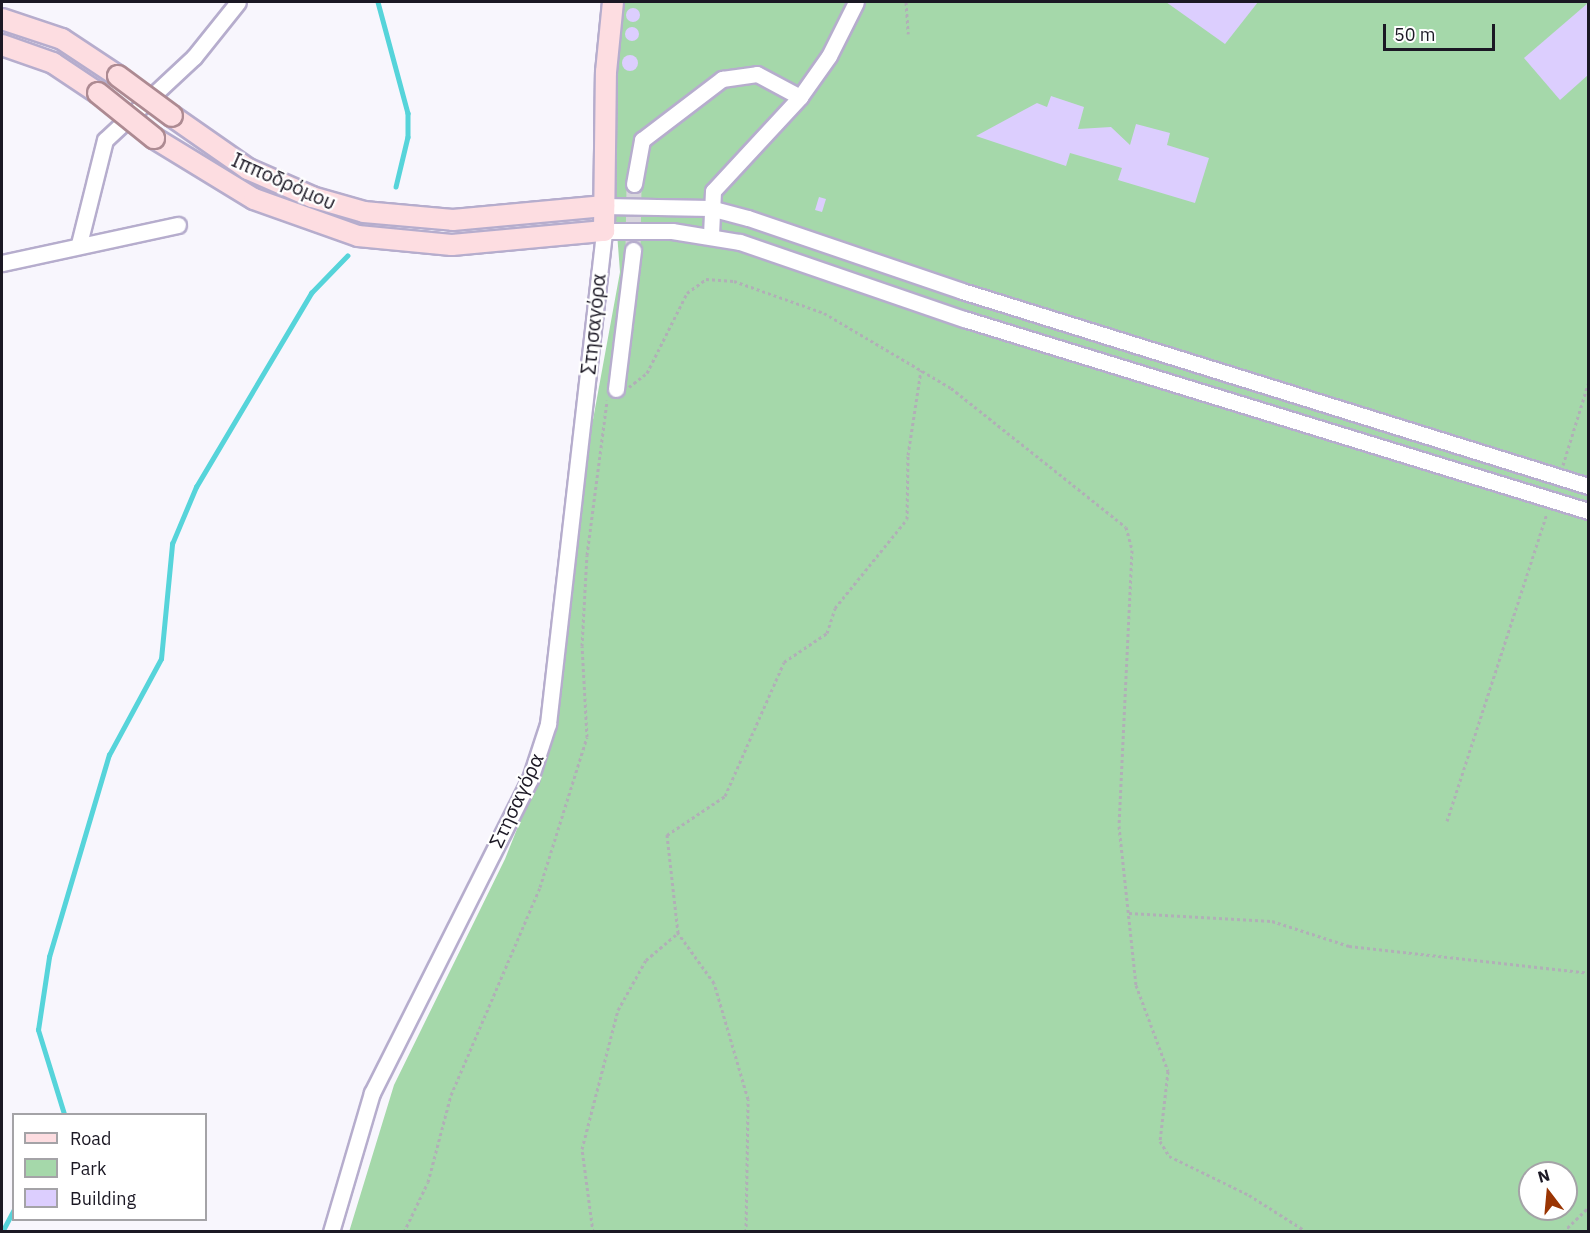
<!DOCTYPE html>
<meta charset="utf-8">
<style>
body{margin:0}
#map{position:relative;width:1590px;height:1233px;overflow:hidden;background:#f8f6fd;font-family:"IBM Plex Sans",sans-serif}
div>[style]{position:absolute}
.green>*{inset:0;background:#a5d8aa}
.stream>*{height:4.5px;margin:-2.25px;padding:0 2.25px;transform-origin:2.25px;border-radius:2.25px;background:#56d4da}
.building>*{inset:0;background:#dccefe}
.round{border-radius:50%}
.minor-tunnel>*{height:15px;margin-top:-7.5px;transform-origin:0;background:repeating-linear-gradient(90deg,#d7d5dc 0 15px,transparent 0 23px)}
.path>*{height:3px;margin-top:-1.5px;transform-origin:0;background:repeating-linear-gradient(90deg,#b1afb7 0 3px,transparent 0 6px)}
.roads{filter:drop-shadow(2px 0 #b6adcd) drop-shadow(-2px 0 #b6adcd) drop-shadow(0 2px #b6adcd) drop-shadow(0 -2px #b6adcd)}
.minor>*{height:15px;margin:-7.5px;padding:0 7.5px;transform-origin:7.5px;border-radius:7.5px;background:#fff}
.major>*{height:20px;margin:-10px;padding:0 10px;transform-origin:10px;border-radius:10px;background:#fddde1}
.bridges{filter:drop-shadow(2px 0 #ad8a92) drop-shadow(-2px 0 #ad8a92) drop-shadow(0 2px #ad8a92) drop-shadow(0 -2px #ad8a92)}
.major-bridge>*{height:20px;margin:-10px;padding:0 10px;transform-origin:10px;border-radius:10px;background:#fddde1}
span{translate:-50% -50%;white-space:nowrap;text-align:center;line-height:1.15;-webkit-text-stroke:4.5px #fff;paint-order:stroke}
.street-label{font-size:20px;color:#1b1824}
.frame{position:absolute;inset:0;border:3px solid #1b1824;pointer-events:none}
.legend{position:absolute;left:12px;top:1113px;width:195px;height:108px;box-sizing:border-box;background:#fff;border:2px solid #a4a3a7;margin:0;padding:8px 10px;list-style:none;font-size:18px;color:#1b1824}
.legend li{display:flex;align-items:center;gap:12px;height:30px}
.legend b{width:30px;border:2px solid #a4a3a7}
.north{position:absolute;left:1518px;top:1161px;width:60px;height:60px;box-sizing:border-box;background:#fff;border:2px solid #a4a3a7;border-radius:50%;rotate:344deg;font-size:16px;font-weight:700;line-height:24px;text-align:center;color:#1b1824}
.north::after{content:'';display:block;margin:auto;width:21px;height:27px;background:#9a3503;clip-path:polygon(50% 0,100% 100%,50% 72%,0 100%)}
.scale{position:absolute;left:1383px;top:24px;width:112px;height:27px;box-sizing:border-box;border:3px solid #1b1824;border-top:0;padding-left:8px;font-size:18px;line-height:21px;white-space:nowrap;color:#1b1824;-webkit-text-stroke:4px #fff;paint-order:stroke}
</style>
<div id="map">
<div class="green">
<i style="clip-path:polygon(evenodd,621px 2px,1588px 2px,1588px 1231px,349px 1232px,394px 1085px,505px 859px,555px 734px,588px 447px,620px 272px,611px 155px,621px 2px,1530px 1173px,1566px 1173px,1566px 1209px,1530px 1209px,1530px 1173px)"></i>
</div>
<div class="stream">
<i style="left:378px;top:2px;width:115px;rotate:74.9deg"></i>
<i style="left:408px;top:113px;width:24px;rotate:90deg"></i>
<i style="left:408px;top:137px;width:51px;rotate:103.5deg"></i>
<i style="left:64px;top:1114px;width:88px;rotate:-107.2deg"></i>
<i style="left:38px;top:1030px;width:74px;rotate:-81.4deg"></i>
<i style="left:49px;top:957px;width:211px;rotate:-73.5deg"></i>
<i style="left:109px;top:755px;width:109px;rotate:-61.6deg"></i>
<i style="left:161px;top:659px;width:116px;rotate:-84.5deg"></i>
<i style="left:172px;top:544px;width:62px;rotate:-67.2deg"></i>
<i style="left:196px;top:487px;width:226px;rotate:-59.3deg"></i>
<i style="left:311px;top:293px;width:52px;rotate:-45.8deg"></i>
<i style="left:2px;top:1232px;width:26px;rotate:-62deg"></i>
</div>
<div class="building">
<i style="clip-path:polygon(1166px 2px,1258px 2px,1225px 44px)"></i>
<i style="clip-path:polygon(1588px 3px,1588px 75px,1560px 100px,1524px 58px)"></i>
<i class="round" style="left:626px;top:8px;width:14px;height:14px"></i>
<i class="round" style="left:625px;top:27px;width:14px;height:14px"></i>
<i class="round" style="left:622px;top:55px;width:16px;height:16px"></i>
<i style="clip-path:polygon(1051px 96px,1084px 107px,1078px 129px,1111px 127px,1130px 145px,1136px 124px,1170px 133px,1167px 145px,1209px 158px,1195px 203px,1118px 180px,1122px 168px,1070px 153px,1066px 166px,976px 136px,1037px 103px,1047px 107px)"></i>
<i style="clip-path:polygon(819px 197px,826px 199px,822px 212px,815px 210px)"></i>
</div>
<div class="minor-tunnel">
<i style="left:633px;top:250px;width:66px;rotate:-89.1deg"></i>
</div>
<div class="path">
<i style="left:906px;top:2px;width:32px;rotate:86deg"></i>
<i style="left:629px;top:387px;width:23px;rotate:-38deg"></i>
<i style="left:647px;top:373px;width:89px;rotate:-63.4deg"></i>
<i style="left:687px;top:293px;width:24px;rotate:-36deg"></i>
<i style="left:706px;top:279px;width:28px;rotate:4deg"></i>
<i style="left:734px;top:281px;width:96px;rotate:19.6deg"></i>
<i style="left:824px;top:313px;width:147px;rotate:30.6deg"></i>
<i style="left:951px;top:388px;width:223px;rotate:38.5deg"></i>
<i style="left:1126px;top:527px;width:24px;rotate:75deg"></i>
<i style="left:1132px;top:550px;width:276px;rotate:92.7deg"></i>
<i style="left:1119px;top:826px;width:160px;rotate:83.9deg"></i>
<i style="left:1136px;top:985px;width:92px;rotate:69.6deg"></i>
<i style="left:1168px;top:1071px;width:70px;rotate:96.5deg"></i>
<i style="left:1160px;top:1141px;width:17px;rotate:59deg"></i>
<i style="left:1169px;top:1156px;width:89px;rotate:26deg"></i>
<i style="left:1249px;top:1195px;width:69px;rotate:32.5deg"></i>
<i style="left:1563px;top:465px;width:85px;rotate:-72.8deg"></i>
<i style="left:1447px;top:821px;width:323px;rotate:-72deg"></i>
<i style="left:1129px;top:913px;width:143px;rotate:3.2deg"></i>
<i style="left:1272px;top:921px;width:81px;rotate:18deg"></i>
<i style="left:1349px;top:946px;width:241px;rotate:6.4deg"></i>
<i style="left:404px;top:1232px;width:55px;rotate:-64.4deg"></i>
<i style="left:428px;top:1182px;width:90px;rotate:-75.2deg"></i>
<i style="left:451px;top:1095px;width:226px;rotate:-66.8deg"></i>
<i style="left:540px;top:887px;width:157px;rotate:-72.6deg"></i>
<i style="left:587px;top:737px;width:91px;rotate:-93.1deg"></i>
<i style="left:582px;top:646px;width:91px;rotate:-86.9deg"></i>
<i style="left:587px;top:555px;width:156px;rotate:-82.6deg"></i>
<i style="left:593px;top:1232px;width:84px;rotate:-97.5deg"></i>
<i style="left:582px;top:1149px;width:144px;rotate:-75.5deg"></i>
<i style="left:618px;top:1010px;width:57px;rotate:-60.8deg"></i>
<i style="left:646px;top:960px;width:42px;rotate:-40.2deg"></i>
<i style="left:746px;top:1232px;width:133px;rotate:-89.1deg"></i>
<i style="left:748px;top:1099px;width:121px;rotate:-106.3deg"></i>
<i style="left:714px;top:983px;width:62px;rotate:-125.8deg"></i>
<i style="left:678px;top:933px;width:99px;rotate:-96.4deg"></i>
<i style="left:667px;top:835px;width:70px;rotate:-33.9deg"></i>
<i style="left:725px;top:796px;width:146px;rotate:-66.2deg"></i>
<i style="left:784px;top:662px;width:52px;rotate:-34deg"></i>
<i style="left:827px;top:633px;width:26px;rotate:-72deg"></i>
<i style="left:835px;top:608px;width:114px;rotate:-51deg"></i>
<i style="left:907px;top:519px;width:64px;rotate:-89.1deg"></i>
<i style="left:908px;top:455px;width:86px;rotate:-81.3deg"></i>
<i style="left:1563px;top:1232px;width:35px;rotate:-44deg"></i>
</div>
<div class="roads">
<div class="minor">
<i style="left:634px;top:184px;width:45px;rotate:-79.7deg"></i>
<i style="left:642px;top:140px;width:101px;rotate:-37.3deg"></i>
<i style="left:722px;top:79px;width:35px;rotate:-8deg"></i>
<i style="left:757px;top:74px;width:49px;rotate:28.1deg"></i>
<i style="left:604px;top:206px;width:106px;rotate:1.1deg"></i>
<i style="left:710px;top:208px;width:39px;rotate:15deg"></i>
<i style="left:748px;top:218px;width:226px;rotate:18.8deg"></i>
<i style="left:962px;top:291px;width:656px;rotate:17.3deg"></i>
<i style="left:711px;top:235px;width:44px;rotate:-87.4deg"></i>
<i style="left:713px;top:191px;width:128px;rotate:-47.2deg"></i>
<i style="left:800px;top:97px;width:50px;rotate:-54.7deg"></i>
<i style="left:829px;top:56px;width:60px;rotate:-63.4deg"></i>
<i style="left:79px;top:244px;width:107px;rotate:-76deg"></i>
<i style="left:105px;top:140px;width:122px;rotate:-43deg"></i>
<i style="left:194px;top:57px;width:70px;rotate:-51.3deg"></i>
<i style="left:2px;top:263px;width:180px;rotate:-12.2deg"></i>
<i style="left:616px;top:389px;width:140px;rotate:-83deg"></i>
<i style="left:331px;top:1232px;width:145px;rotate:-73.6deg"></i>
<i style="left:372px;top:1093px;width:352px;rotate:-63.3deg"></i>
<i style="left:530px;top:779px;width:58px;rotate:-71.9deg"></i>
<i style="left:548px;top:724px;width:496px;rotate:-83.5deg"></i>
<i style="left:604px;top:231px;width:68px"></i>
<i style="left:672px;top:231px;width:69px;rotate:9.2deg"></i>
<i style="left:740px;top:242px;width:237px;rotate:19deg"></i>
<i style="left:964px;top:319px;width:653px;rotate:17.1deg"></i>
</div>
<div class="major">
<i style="left:2px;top:19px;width:63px;rotate:18.4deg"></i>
<i style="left:62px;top:39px;width:67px;rotate:33.5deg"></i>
<i style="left:2px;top:45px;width:54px;rotate:19.4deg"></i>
<i style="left:53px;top:63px;width:54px;rotate:33.7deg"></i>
<i style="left:172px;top:116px;width:93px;rotate:34.9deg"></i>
<i style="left:248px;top:169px;width:70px;rotate:23.6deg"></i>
<i style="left:312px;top:197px;width:54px;rotate:16.1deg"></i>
<i style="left:364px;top:212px;width:89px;rotate:5.1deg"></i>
<i style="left:453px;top:220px;width:152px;rotate:-5.3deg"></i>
<i style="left:154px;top:138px;width:117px;rotate:31.4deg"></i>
<i style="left:254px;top:199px;width:110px;rotate:19.6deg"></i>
<i style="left:358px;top:236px;width:94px;rotate:5.5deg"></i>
<i style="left:452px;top:245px;width:153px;rotate:-5.3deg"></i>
<i style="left:604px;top:231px;width:159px;rotate:-89.3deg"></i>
<i style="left:606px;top:72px;width:70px;rotate:-84.3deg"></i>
</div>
</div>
<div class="bridges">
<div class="major-bridge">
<i style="left:118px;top:76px;width:67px;rotate:36.5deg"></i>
<i style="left:98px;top:93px;width:72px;rotate:38.8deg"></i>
</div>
</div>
<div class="street-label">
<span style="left:284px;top:181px;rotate:24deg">Ιπποδρόμου</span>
<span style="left:593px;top:324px;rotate:-84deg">Στησαγόρα</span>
<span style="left:516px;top:800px;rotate:-65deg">Στησαγόρα</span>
</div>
<div class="frame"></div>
<ul class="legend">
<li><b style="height:8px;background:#fddde1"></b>Road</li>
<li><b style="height:16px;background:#a5d8aa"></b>Park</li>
<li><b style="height:16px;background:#dccefe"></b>Building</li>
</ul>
<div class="north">N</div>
<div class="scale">50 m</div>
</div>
